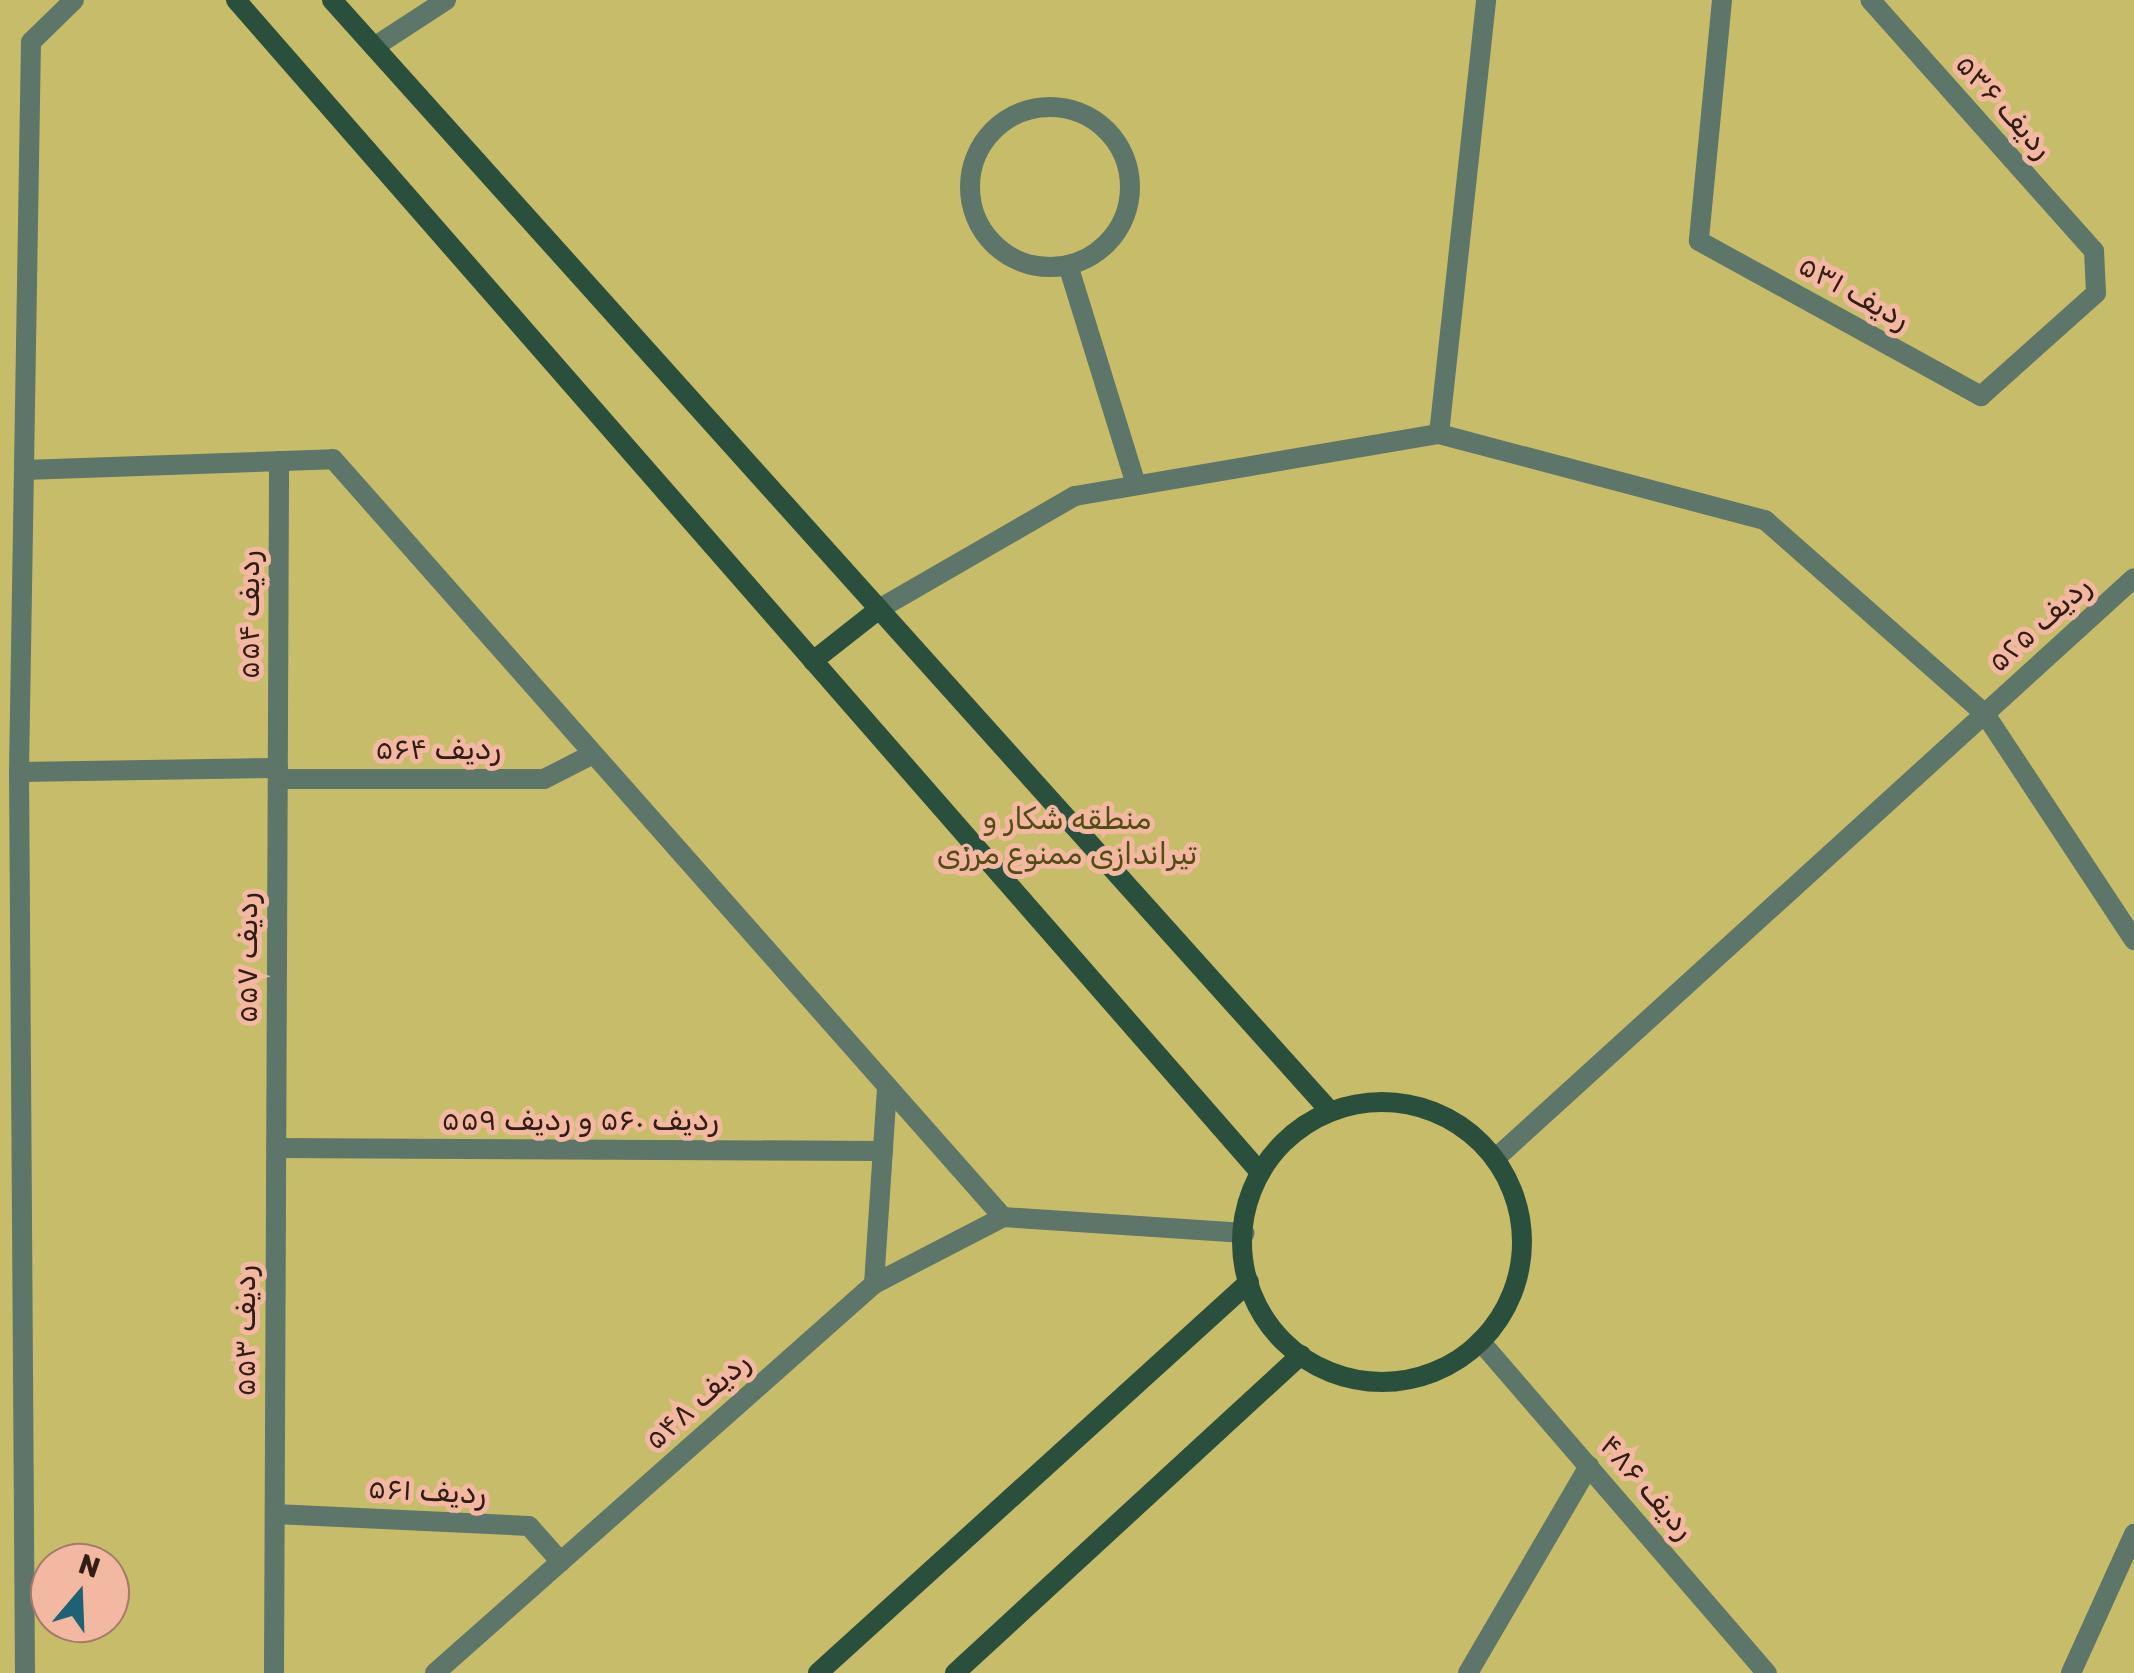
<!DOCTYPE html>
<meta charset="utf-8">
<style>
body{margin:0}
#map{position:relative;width:2134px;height:1673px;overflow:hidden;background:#f2b8a1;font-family:Rubik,"Noto Sans Arabic",sans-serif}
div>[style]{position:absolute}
.green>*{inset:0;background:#c7bc6a}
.lane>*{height:20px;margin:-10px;padding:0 10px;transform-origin:10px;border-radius:10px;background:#5e7569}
.street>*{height:20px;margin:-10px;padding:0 10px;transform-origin:10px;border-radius:10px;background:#5e7569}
.street>.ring{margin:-10px;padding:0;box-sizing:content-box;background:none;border:20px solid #5e7569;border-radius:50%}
.secondary>*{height:20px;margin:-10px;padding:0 10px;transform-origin:10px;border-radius:10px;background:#2b4f3d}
.secondary>.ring{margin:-10px;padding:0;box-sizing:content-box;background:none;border:20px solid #2b4f3d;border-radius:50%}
span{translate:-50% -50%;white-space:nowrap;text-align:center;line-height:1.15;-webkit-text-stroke:10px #f2b8a1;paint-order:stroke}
.street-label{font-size:30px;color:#321c14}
.park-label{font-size:30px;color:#534c17}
.north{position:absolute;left:30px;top:1543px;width:100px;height:100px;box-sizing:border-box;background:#f2b8a1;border:2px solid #a57a69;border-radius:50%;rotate:19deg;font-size:28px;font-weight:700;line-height:40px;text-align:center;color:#321c14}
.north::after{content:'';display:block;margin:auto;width:35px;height:45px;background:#1e6074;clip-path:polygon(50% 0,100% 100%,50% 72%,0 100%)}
</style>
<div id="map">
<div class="green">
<i style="clip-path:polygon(evenodd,0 0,2134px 0,2134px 1673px,0 1673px,0 0,50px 1563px,110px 1563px,110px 1623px,50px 1623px,50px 1563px)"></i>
</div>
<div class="lane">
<i style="left:1722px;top:0;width:242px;rotate:95.5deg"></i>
<i style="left:1699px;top:241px;width:322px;rotate:28.8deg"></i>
<i style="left:1981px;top:396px;width:154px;rotate:-41.8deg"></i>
<i style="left:2096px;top:293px;width:42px;rotate:-92.7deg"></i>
<i style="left:2094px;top:251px;width:336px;rotate:-131.7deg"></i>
<i style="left:19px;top:772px;width:259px;rotate:-0.9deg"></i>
<i style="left:278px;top:779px;width:266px"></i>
<i style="left:544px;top:779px;width:55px;rotate:-27deg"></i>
<i style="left:874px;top:1284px;width:197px;rotate:-86.2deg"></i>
<i style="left:275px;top:1514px;width:254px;rotate:2.7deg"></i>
<i style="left:529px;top:1526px;width:48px;rotate:48.4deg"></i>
<i style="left:1468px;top:1673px;width:240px;rotate:-59.7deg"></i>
</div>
<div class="street">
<i style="left:374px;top:47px;width:86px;rotate:-33.1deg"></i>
<i class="ring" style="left:970px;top:107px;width:140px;height:140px"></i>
<i style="left:1068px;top:265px;width:230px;rotate:72.8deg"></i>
<i style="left:1439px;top:434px;width:437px;rotate:-83.8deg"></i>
<i style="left:24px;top:470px;width:309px;rotate:-2deg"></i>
<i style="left:333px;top:459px;width:1012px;rotate:48.53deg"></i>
<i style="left:1003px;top:1217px;width:242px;rotate:3.8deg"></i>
<i style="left:879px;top:609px;width:226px;rotate:-30deg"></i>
<i style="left:1075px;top:496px;width:369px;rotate:-9.7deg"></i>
<i style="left:1439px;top:434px;width:337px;rotate:14.8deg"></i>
<i style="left:1765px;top:520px;width:293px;rotate:41.4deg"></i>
<i style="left:1985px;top:714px;width:271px;rotate:56.6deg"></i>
<i style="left:276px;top:1148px;width:607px;rotate:0.28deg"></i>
<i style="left:1496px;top:1158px;width:862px;rotate:-42.27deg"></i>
<i style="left:1480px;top:1341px;width:439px;rotate:49.2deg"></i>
<i style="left:25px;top:1673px;width:901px;rotate:-90.38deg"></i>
<i style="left:19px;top:772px;width:730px;rotate:-89.06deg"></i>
<i style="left:31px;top:42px;width:60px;rotate:-44.3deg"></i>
<i style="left:274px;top:1673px;width:1212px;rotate:-89.76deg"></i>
<i style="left:435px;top:1673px;width:587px;rotate:-41.54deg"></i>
<i style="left:874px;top:1284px;width:145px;rotate:-27.4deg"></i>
<i style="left:2071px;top:1673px;width:153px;rotate:-65.6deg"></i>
</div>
<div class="secondary">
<i style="left:236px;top:0;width:1556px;rotate:48.86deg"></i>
<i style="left:332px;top:0;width:1493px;rotate:48.07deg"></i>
<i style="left:813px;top:661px;width:84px;rotate:-38.2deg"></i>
<i class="ring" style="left:1242px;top:1102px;width:260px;height:260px"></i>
<i style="left:818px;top:1673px;width:582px;rotate:-42.21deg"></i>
<i style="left:955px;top:1673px;width:470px;rotate:-42.6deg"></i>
</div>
<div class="street-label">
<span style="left:2004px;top:106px;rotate:48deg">ردیف ۵۳۶</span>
<span style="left:1854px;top:292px;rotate:29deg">ردیف ۵۳۱</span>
<span style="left:249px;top:615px;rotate:-90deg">ردیف ۵۵۴</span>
<span style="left:2039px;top:624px;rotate:-42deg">ردیف ۵۲۵</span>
<span style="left:438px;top:749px">ردیف ۵۶۴</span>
<span style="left:247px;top:958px;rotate:-90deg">ردیف ۵۵۷</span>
<span style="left:580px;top:1120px">ردیف ۵۶۰ و ردیف ۵۵۹</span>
<span style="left:245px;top:1331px;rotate:-90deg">ردیف ۵۵۳</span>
<span style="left:697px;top:1401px;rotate:-42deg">ردیف ۵۴۸</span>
<span style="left:1647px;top:1487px;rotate:49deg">ردیف ۴۸۶</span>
<span style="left:427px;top:1491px;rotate:3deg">ردیف ۵۶۱</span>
</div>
<div class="park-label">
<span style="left:1067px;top:836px">منطقه شکار و<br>تیراندازی ممنوع مرزی</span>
</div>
<div class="north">N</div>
</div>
